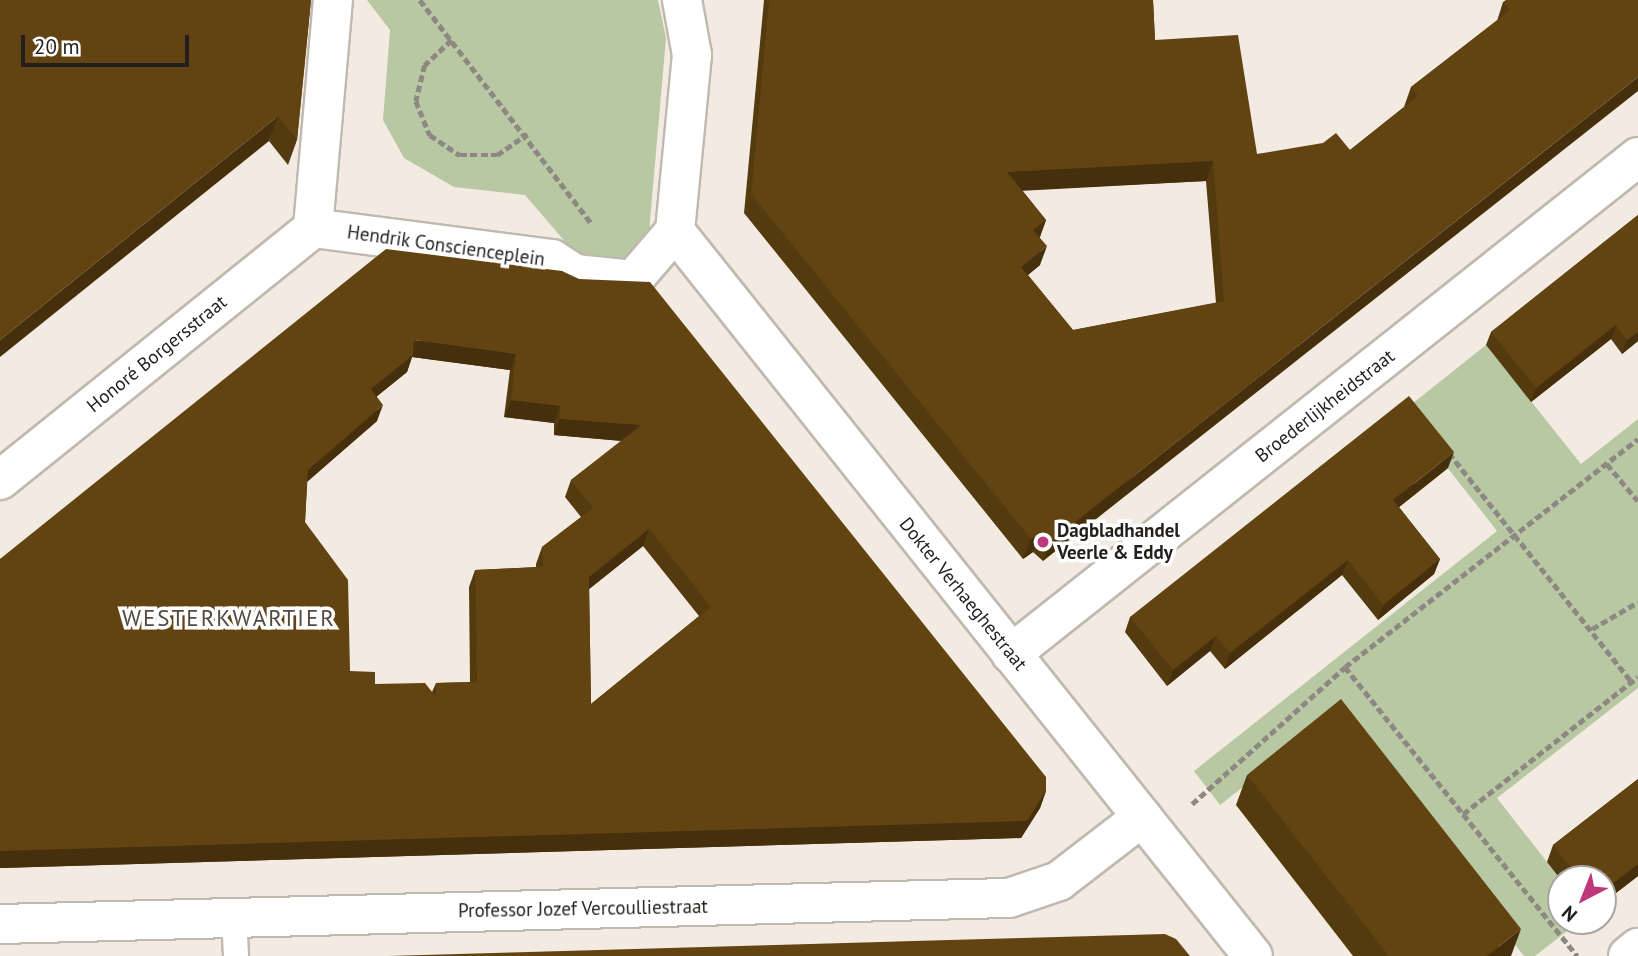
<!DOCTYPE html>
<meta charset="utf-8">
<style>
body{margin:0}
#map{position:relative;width:1638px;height:956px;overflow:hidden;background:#f3ebe1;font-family:"PT Sans",sans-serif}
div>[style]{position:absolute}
.green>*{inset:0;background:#b8c8a2}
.path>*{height:4.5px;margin-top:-2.25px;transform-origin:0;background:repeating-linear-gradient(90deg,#8d8881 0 7px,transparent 0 10.5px)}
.roads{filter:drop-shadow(2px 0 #c0b9af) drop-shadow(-2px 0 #c0b9af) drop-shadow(0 2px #c0b9af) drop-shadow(0 -2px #c0b9af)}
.lane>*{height:24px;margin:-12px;padding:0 12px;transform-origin:12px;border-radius:12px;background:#fff}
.street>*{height:38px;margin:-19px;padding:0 19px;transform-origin:19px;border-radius:19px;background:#fff}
.wall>*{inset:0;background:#543a0f}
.shaded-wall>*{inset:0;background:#452f0d}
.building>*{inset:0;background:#624312}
.dots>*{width:19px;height:19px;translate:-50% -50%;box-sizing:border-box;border:4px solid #fff;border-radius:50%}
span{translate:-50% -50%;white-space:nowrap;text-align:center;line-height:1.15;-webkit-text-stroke:7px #fff;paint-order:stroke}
.street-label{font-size:19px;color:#221f1c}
.poi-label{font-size:19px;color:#221f1c;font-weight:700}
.left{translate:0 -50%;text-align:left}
.quarter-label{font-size:23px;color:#524b43;letter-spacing:2px}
.north{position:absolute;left:1547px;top:865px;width:70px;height:70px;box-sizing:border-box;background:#fff;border:2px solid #a7a5a4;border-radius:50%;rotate:222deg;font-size:19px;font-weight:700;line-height:28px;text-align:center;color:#221f1c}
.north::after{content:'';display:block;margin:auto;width:24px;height:32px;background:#bf3879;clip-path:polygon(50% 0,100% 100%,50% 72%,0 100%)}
.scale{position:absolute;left:21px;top:35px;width:168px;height:32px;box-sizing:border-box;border:4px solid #221f1c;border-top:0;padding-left:9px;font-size:21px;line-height:24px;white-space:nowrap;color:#221f1c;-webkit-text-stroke:5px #fff;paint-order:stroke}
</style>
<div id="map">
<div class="green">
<i style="clip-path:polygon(367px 0,658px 0,666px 38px,648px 244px,629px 258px,586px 266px,525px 195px,454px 187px,404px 158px,383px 120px,390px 30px)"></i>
<i style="clip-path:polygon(1486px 345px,1581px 464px,1638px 419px,1638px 688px,1497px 798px,1561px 880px,1561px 921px,1580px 921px,1535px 956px,1524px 956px,1333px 717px,1220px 805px,1194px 771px,1497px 531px,1403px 411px)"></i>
</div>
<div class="path">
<i style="left:420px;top:0;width:282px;rotate:52.5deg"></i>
<i style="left:452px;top:40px;width:37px;rotate:137deg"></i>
<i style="left:425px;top:65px;width:37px;rotate:104deg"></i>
<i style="left:416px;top:101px;width:37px;rotate:68deg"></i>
<i style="left:430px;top:135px;width:36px;rotate:34deg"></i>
<i style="left:460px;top:155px;width:37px"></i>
<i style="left:497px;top:155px;width:37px;rotate:-35deg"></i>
<i style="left:1449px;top:453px;width:293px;rotate:51.4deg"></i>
<i style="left:1607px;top:464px;width:48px;rotate:50deg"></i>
<i style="left:1592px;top:629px;width:53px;rotate:-30.4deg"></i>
<i style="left:1345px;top:667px;width:371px;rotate:51.2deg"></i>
<i style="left:1192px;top:804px;width:205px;rotate:-41.8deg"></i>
<i style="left:1345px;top:667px;width:371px;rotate:-37.9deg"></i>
<i style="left:1463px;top:814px;width:222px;rotate:-38.1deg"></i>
</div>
<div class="roads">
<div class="lane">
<i style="left:234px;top:917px;width:39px;rotate:87deg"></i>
</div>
<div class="street">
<i style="left:313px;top:228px;width:241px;rotate:7.4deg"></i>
<i style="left:552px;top:259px;width:27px;rotate:33deg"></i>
<i style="left:575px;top:274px;width:58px;rotate:5.9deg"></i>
<i style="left:633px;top:280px;width:65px;rotate:-49.4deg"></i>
<i style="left:675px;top:231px;width:177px;rotate:-84.5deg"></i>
<i style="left:692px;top:55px;width:56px;rotate:-100.3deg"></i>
<i style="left:313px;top:228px;width:229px;rotate:-85deg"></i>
<i style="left:675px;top:231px;width:927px;rotate:51.44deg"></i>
<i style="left:0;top:480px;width:402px;rotate:-38.8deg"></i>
<i style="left:1011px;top:654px;width:800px;rotate:-38.4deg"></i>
<i style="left:0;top:924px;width:1009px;rotate:-1.48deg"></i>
<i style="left:1009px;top:898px;width:53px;rotate:-18.8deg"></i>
<i style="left:1059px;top:881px;width:105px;rotate:-37.6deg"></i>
<i style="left:1628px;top:956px;width:13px;rotate:-39deg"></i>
</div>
</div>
<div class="wall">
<i style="clip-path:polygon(311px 0,297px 140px,288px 165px,269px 141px)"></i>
<i style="clip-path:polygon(evenodd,764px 0,1153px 0,1155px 40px,1257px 154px,1350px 150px,1404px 107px,1411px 87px,1497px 21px,1503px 2px,1638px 0,1043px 561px,1033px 552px,1023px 559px,744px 213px,764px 0,1206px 181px,1216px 303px,1073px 330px,1028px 275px,1040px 265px,1040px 237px,1046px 220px,1022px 190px,1206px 181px)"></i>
<i style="clip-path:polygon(1638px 215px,1638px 341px,1622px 354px,1611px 339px,1531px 402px,1486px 345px,1491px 332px)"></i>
<i style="clip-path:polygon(evenodd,562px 271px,1046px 791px,1040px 808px,1021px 838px,0 868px,0 559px,562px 271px,412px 357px,510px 370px,504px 417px,554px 423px,554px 435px,622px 441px,571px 480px,565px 497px,581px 517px,542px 547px,536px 564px,536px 567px,475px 570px,469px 587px,470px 682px,436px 683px,432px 692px,375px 684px,350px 671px,305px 522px,307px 482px,377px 421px,377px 396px,407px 372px,412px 357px,562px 271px,643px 546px,699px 616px,591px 704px,589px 589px,643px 546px)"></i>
<i style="clip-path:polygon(1448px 468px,1399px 507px,1440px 559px,1434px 574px,1378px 620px,1342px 575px,1225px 669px,1210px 651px,1167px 686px,1125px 632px,1130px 617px)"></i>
<i style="clip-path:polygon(1247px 775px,1511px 956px,1353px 956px,1236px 805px)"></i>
<i style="clip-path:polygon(1638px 779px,1638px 876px,1603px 903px,1603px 879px,1561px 879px,1561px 880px,1547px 862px,1553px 845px)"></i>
</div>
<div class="shaded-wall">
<i style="clip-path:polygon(1638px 77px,1638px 91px,1043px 561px,1050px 542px)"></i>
<i style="clip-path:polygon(278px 116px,269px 141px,0 357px,0 340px)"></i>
<i style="clip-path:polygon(1213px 161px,1206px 181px,1000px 192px,1007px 172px)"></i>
<i style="clip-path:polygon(1046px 220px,1039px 239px,1033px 230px)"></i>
<i style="clip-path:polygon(1047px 246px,1040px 265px,1014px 286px,1021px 267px)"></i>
<i style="clip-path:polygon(1616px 325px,1611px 339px,1531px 402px,1536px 388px)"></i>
<i style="clip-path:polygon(1638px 332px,1638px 341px,1622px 354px,1627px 340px)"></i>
<i style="clip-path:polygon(414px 340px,466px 346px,516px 354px,510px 370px,412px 357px,407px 372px,365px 406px,371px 389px)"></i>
<i style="clip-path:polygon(511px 400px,560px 406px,554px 423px,504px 417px)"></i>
<i style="clip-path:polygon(383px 405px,377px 421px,302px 486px,308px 470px)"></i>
<i style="clip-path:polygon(560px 419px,641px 425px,635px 442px,554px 435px)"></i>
<i style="clip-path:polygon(1454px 452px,1448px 468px,1388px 516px,1393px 500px)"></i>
<i style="clip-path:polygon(649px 529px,643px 546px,583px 594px,589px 577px)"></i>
<i style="clip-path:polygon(1040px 532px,1033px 552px,1023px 559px,1031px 539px)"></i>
<i style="clip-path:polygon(1440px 559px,1434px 574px,1378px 620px,1383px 605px)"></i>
<i style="clip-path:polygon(1348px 560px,1342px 575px,1225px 669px,1230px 653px)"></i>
<i style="clip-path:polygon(1216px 636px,1210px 651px,1167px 686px,1173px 670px)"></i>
<i style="clip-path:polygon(1046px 791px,1040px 808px,1021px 838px,0 868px,0 851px)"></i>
<i style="clip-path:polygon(1638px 864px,1638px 876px,1603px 903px,1603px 891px)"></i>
<i style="clip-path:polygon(1521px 929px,1511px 956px,1487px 956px)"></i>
</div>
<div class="building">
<i style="clip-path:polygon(0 0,311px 0,297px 140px,278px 116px,0 340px)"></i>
<i style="clip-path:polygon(evenodd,769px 0,1153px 0,1155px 40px,1238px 35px,1257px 154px,1323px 143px,1336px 133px,1350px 150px,1418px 96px,1411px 87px,1510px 10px,1503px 2px,1506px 0,1638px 0,1638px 77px,1050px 542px,1040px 532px,1031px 539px,751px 194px,769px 0,1213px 161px,1224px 301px,1073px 330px,1021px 267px,1047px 246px,1033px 230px,1046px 220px,1007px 172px,1213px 161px)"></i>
<i style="clip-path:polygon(1638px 215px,1638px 332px,1627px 340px,1616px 325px,1536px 388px,1491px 332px)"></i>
<i style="clip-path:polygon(evenodd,386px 249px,562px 271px,579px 279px,650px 282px,1046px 777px,1046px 791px,1027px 821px,0 851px,0 559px,386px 249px,414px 340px,516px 354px,511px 400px,560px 406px,560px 419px,641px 425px,571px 480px,593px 508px,542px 547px,543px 567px,475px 570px,477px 682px,436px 683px,436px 697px,425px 683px,375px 684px,375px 672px,350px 671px,348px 580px,305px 522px,308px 470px,383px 405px,371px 389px,413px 355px,414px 340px,386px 249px,649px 529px,711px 607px,591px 704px,589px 577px,649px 529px)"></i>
<i style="clip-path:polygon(1409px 396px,1454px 452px,1393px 500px,1440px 559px,1383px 605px,1348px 560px,1230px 653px,1216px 636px,1173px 670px,1130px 617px)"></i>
<i style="clip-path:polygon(1341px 699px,1521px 929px,1487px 956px,1389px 956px,1247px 775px)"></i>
<i style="clip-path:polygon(1638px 779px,1638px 864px,1603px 891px,1603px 879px,1579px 879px,1553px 845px)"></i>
<i style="clip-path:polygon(1165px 934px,1176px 939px,1190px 956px,388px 956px)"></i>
</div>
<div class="dots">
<i style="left:1043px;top:542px;background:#bf3879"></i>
</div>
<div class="street-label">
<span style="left:446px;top:246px;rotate:8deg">Hendrik Conscienceplein</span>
<span style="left:157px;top:354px;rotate:-39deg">Honoré Borgersstraat</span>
<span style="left:1325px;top:406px;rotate:-38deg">Broederlijkheidstraat</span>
<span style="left:963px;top:594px;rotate:51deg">Dokter Verhaeghestraat</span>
<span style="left:583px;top:909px;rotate:-1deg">Professor Jozef Vercoulliestraat</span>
</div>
<div class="poi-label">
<span class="left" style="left:1057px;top:542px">Dagbladhandel<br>Veerle &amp; Eddy</span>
</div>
<div class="quarter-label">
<span style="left:229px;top:618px">WESTERKWARTIER</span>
</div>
<div class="north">N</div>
<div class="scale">20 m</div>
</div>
